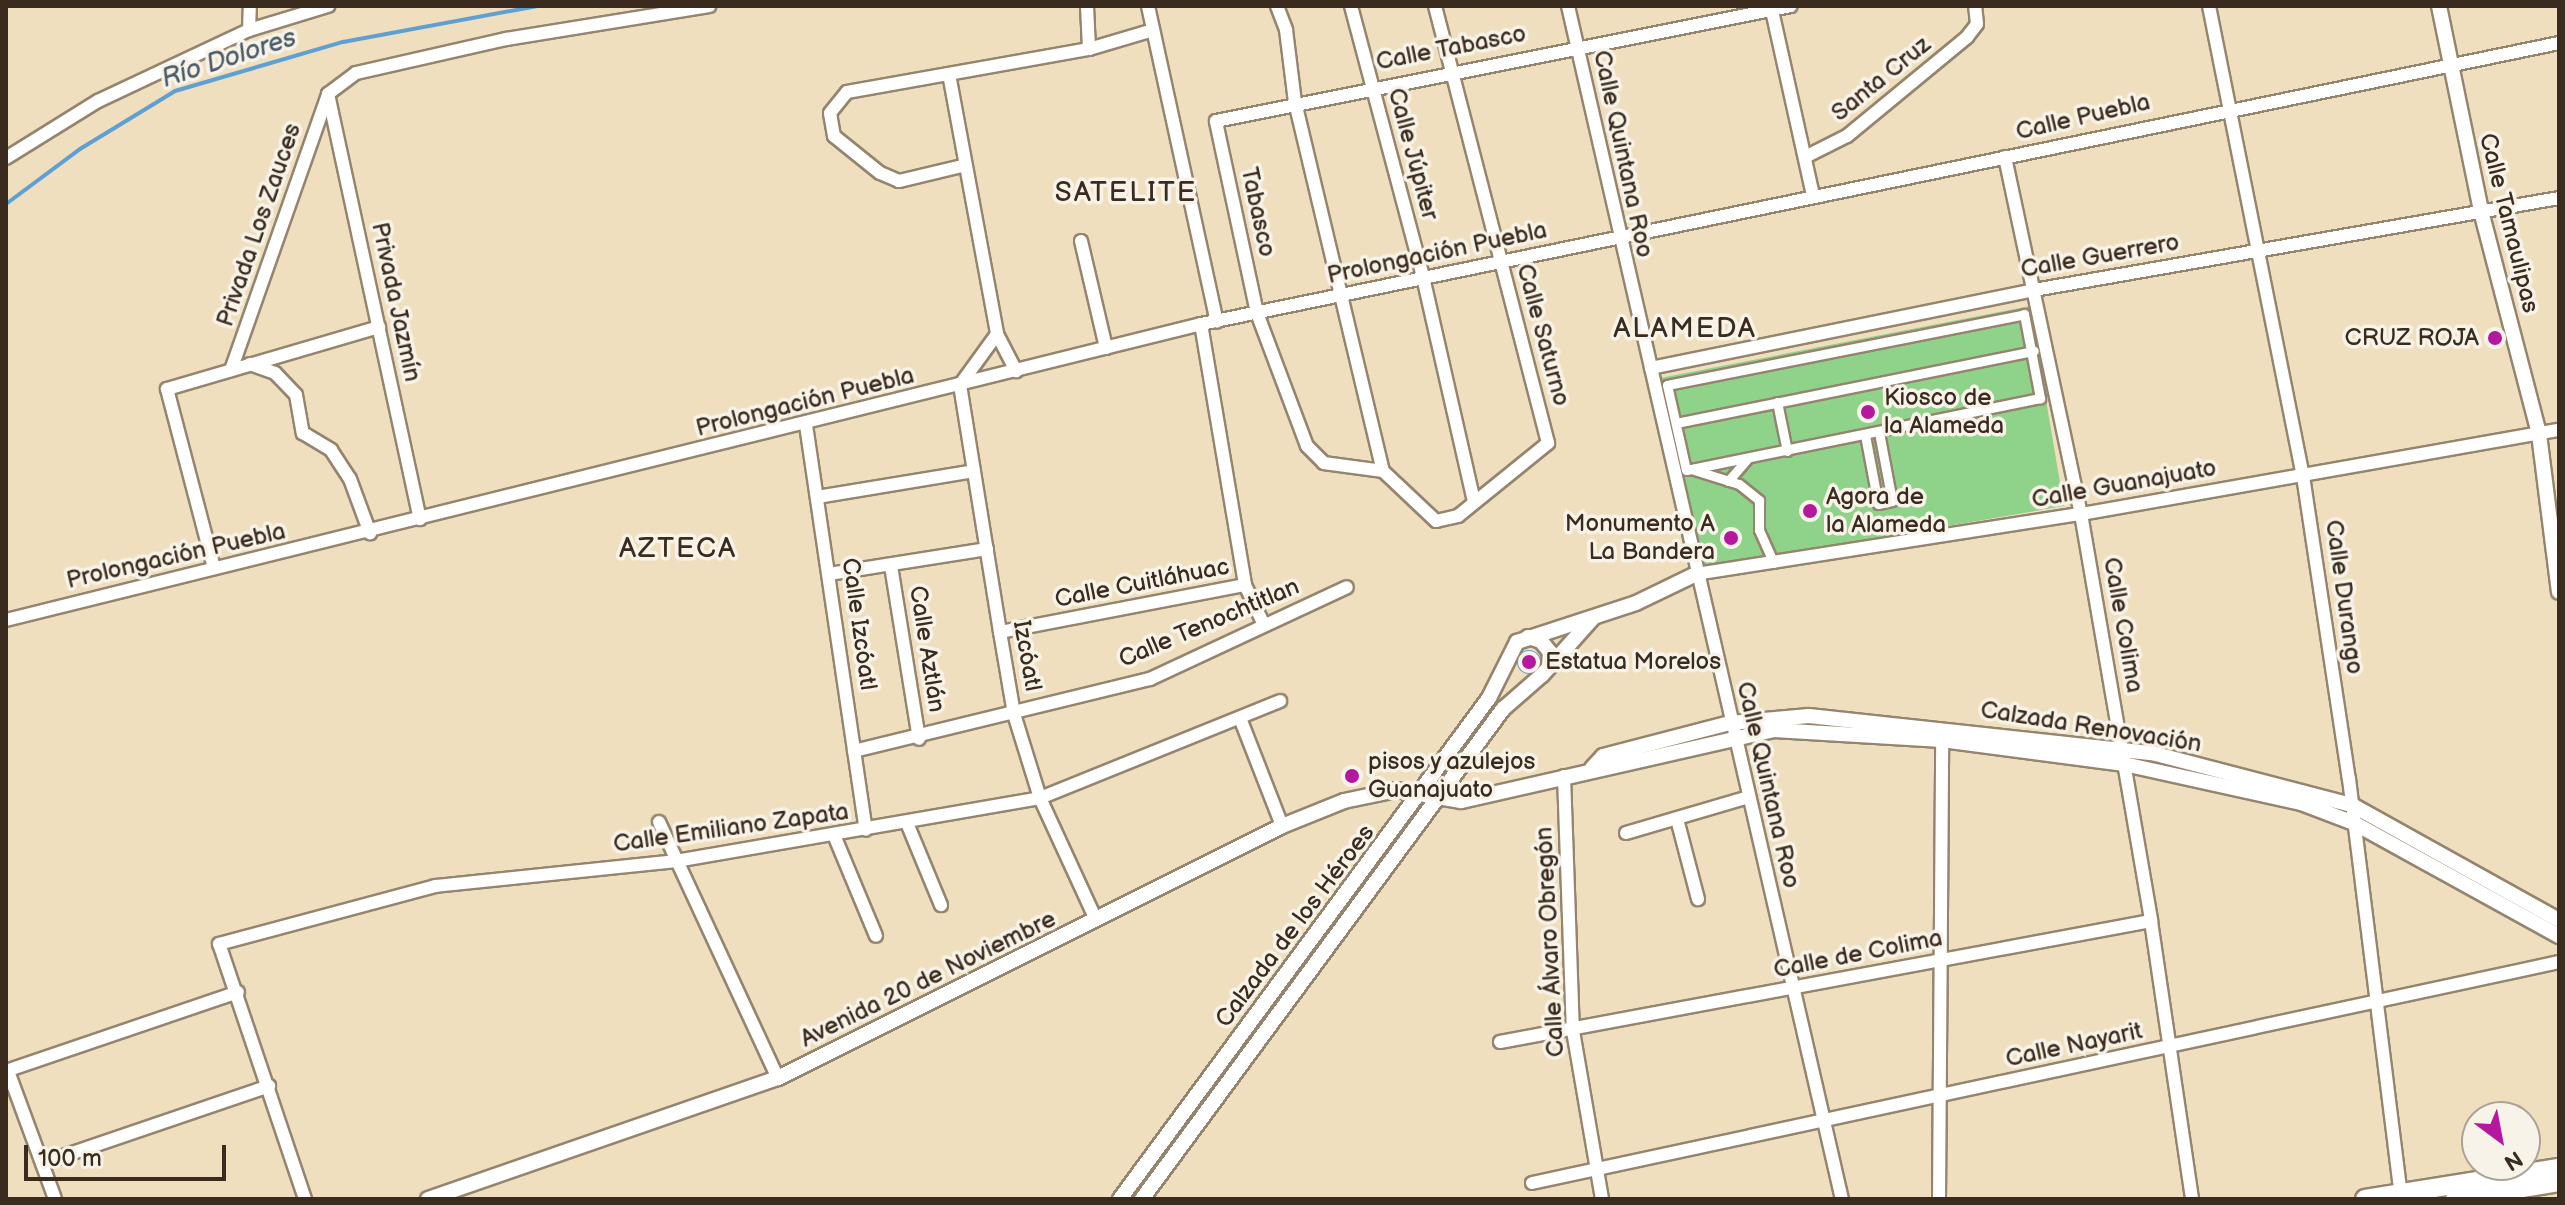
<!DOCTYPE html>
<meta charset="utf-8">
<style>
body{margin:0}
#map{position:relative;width:2565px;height:1205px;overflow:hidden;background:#efdfbf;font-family:"Balsamiq Sans",sans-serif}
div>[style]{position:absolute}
.green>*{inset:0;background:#8fd28a}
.water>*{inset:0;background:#5fa0d2}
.round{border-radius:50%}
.stream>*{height:4px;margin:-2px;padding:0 2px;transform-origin:2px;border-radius:2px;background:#5fa0d2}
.roads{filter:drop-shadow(2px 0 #95846e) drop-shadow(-2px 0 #95846e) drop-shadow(0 2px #95846e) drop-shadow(0 -2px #95846e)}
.pedestrian>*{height:9px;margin:-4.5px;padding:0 4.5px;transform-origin:4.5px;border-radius:4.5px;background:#fff}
.minor>*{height:12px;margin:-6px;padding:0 6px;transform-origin:6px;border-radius:6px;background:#fff}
.tertiary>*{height:14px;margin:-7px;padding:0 7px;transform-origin:7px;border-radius:7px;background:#fff}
.primary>*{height:18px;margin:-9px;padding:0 9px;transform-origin:9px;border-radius:9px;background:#fff}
.dots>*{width:22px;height:22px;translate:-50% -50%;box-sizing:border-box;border:4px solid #f7f3e8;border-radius:50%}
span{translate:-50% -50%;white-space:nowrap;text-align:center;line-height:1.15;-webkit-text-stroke:7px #f7f3e8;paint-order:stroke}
.street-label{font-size:24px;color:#3b2a1e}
.poi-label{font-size:24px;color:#3b2a1e}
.right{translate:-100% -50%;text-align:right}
.left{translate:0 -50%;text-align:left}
.water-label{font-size:26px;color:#495966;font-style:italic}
.quarter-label{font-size:28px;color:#3b2a1e;letter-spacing:2px}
.frame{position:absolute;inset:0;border:8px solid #3b2a1e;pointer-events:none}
.north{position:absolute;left:2461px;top:1101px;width:80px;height:80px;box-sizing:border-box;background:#f7f3e8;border:2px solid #aca397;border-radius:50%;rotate:148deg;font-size:22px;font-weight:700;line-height:32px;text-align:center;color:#3b2a1e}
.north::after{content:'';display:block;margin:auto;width:28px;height:36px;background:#b5179e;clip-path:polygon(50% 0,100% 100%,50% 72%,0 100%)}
.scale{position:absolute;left:24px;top:1145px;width:202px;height:36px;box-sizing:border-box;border:4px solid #3b2a1e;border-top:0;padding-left:10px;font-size:24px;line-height:28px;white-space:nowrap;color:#3b2a1e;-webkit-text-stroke:6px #f7f3e8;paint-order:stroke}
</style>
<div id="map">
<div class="green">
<i style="clip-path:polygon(2030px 306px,2064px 506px,1702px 568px,1660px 378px)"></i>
</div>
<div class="water">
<i class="round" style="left:1517px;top:650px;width:24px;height:24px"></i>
</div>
<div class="stream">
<i style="left:6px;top:204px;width:92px;rotate:-36.6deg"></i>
<i style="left:80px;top:149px;width:111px;rotate:-31.4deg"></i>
<i style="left:175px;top:91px;width:175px;rotate:-16.3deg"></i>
<i style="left:343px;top:42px;width:198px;rotate:-10.5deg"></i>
</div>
<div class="roads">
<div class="pedestrian">
<i style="left:2024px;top:314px;width:86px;rotate:79.2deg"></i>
<i style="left:2040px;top:398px;width:361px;rotate:168.5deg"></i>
<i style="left:1686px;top:470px;width:87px;rotate:-102.6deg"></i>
<i style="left:1667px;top:385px;width:364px;rotate:-11.2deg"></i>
<i style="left:1777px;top:402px;width:50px;rotate:78.5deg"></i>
<i style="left:1676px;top:423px;width:365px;rotate:-11.4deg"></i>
<i style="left:1865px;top:435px;width:70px;rotate:79.3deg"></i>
<i style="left:1878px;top:504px;width:14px;rotate:-12deg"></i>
<i style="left:1892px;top:501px;width:70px;rotate:-100.7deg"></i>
<i style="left:1691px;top:469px;width:50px;rotate:17.4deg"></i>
<i style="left:1739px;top:484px;width:26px;rotate:39deg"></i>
<i style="left:1759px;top:500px;width:30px;rotate:90deg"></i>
<i style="left:1759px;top:530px;width:36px;rotate:66deg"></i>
<i style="left:1728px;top:481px;width:29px;rotate:-49deg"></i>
</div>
<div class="minor">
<i style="left:1087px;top:6px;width:43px;rotate:87.3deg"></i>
<i style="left:1148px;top:6px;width:323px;rotate:77.7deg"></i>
<i style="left:1277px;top:6px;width:26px;rotate:69deg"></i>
<i style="left:1286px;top:30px;width:73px;rotate:82.9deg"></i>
<i style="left:1295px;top:102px;width:379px;rotate:76.6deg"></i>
<i style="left:1383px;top:471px;width:73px;rotate:43.3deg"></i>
<i style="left:1436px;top:521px;width:23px;rotate:-13deg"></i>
<i style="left:1458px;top:516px;width:116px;rotate:-39deg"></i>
<i style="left:1548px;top:443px;width:451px;rotate:-104.5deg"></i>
<i style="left:1351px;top:6px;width:280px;rotate:75.1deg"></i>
<i style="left:1423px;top:277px;width:230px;rotate:77.2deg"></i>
<i style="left:1568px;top:6px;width:1224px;rotate:77.07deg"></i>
<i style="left:1771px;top:6px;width:194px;rotate:77.5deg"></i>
<i style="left:2209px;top:6px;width:479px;rotate:78.7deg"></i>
<i style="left:2303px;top:476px;width:306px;rotate:81.4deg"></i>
<i style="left:2349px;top:779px;width:423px;rotate:82.9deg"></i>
<i style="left:249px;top:30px;width:24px;rotate:-88deg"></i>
<i style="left:949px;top:74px;width:264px;rotate:79.5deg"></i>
<i style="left:997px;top:334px;width:42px;rotate:62.8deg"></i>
<i style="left:328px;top:94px;width:435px;rotate:77.8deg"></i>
<i style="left:328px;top:94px;width:35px;rotate:-37deg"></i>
<i style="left:356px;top:73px;width:154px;rotate:-12.8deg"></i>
<i style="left:506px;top:39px;width:206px;rotate:-9.2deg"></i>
<i style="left:1805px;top:157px;width:47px;rotate:-26.6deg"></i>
<i style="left:1847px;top:136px;width:156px;rotate:-39.5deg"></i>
<i style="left:1967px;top:37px;width:16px;rotate:-52deg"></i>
<i style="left:1977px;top:24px;width:18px;rotate:-96deg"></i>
<i style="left:2005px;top:157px;width:365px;rotate:78deg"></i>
<i style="left:2081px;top:514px;width:413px;rotate:80.2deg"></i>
<i style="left:2151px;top:921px;width:281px;rotate:81.6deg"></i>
<i style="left:6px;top:158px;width:108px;rotate:-31.8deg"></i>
<i style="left:98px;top:101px;width:167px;rotate:-25.2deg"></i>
<i style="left:249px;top:30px;width:83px;rotate:-16.9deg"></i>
<i style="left:962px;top:166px;width:65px;rotate:166.6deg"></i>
<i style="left:899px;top:181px;width:21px;rotate:-157deg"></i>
<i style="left:880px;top:173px;width:59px;rotate:-141.2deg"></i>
<i style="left:834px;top:136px;width:23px;rotate:-100deg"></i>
<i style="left:830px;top:113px;width:27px;rotate:-51deg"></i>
<i style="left:847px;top:92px;width:246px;rotate:-10.1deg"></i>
<i style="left:1089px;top:49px;width:67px;rotate:-16.5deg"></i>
<i style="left:1081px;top:241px;width:110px;rotate:76.8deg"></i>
<i style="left:1201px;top:324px;width:265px;rotate:80.4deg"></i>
<i style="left:1245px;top:585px;width:44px;rotate:64.6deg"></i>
<i style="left:997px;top:334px;width:63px;rotate:126deg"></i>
<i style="left:960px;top:385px;width:250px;rotate:80.8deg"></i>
<i style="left:1000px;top:632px;width:83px;rotate:80.3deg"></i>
<i style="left:1014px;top:714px;width:88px;rotate:72.8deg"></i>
<i style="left:1040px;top:798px;width:134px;rotate:65.3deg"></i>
<i style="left:250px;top:364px;width:27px;rotate:20deg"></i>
<i style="left:275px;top:373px;width:30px;rotate:46deg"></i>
<i style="left:296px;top:395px;width:39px;rotate:80deg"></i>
<i style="left:303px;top:433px;width:33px;rotate:31deg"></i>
<i style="left:331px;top:450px;width:35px;rotate:57deg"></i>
<i style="left:350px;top:479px;width:58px;rotate:69.7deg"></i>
<i style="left:1651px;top:368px;width:391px;rotate:-11.5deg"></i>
<i style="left:2034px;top:290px;width:533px;rotate:-9.94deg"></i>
<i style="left:231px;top:370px;width:293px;rotate:-70.6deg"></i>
<i style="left:806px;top:425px;width:409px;rotate:81.6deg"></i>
<i style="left:1383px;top:471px;width:60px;rotate:-172.3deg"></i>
<i style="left:1324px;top:463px;width:24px;rotate:-135deg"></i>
<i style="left:1307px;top:446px;width:142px;rotate:-110.6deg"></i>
<i style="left:1257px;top:313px;width:196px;rotate:-102.1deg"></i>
<i style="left:1216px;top:121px;width:586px;rotate:-11.31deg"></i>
<i style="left:817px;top:497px;width:159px;rotate:-9.4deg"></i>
<i style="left:891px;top:566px;width:175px;rotate:80.8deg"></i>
<i style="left:214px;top:568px;width:185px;rotate:-104.7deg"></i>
<i style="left:167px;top:389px;width:221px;rotate:-16.3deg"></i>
<i style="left:829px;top:574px;width:160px;rotate:-9deg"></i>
<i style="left:1696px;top:574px;width:390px;rotate:-8.9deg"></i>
<i style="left:2081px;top:514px;width:485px;rotate:-10deg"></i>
<i style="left:6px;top:620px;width:1231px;rotate:-13.91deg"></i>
<i style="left:1201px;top:324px;width:1387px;rotate:-11.69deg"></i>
<i style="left:1000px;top:632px;width:249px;rotate:-10.9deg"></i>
<i style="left:1240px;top:718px;width:116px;rotate:68.7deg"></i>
<i style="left:854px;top:751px;width:305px;rotate:-13.7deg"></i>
<i style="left:1150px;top:679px;width:217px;rotate:-25deg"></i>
<i style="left:1564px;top:776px;width:255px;rotate:88deg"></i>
<i style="left:1573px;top:1031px;width:170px;rotate:80.2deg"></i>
<i style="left:1677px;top:819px;width:83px;rotate:75.3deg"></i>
<i style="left:659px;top:822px;width:282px;rotate:65.1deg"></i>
<i style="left:907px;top:823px;width:89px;rotate:67.5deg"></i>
<i style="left:1626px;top:833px;width:127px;rotate:-16.4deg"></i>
<i style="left:834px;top:835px;width:109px;rotate:67.4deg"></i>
<i style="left:1500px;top:1042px;width:662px;rotate:-10.53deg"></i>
<i style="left:6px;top:1071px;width:245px;rotate:-18.8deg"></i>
<i style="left:8px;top:1071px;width:136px;rotate:69.8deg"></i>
<i style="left:43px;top:1163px;width:239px;rotate:-18.8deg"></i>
<i style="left:1532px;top:1183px;width:1051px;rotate:-12.14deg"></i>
<i style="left:305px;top:1199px;width:269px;rotate:-108.6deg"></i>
<i style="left:219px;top:944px;width:224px;rotate:-15deg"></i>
<i style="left:435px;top:886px;width:242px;rotate:-5.9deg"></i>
<i style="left:676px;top:861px;width:369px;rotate:-9.8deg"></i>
<i style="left:1040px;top:798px;width:259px;rotate:-22deg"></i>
<i style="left:1939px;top:1199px;width:469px;rotate:-89.6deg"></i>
</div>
<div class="tertiary">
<i style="left:2439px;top:6px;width:209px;rotate:78.4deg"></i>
<i style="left:2481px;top:211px;width:230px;rotate:75.4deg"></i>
<i style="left:2539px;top:434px;width:159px;rotate:82.8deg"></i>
<i style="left:1528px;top:637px;width:14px;rotate:17deg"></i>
<i style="left:1541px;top:641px;width:14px;rotate:51deg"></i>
<i style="left:1550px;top:652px;width:14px;rotate:94deg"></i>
<i style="left:1592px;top:768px;width:16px;rotate:-47deg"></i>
<i style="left:1603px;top:756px;width:131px;rotate:-14.6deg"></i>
<i style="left:1730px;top:723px;width:79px;rotate:-5.1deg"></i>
<i style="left:1809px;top:716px;width:345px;rotate:6.2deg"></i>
<i style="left:2152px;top:753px;width:207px;rotate:14.6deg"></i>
<i style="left:2352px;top:805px;width:237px;rotate:29.1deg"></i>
<i style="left:428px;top:1199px;width:370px;rotate:-19.1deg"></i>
<i style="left:778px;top:1078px;width:563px;rotate:-26.57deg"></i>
<i style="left:1282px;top:826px;width:67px;rotate:-22deg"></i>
<i style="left:1344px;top:801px;width:53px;rotate:-11.9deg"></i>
<i style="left:1396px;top:790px;width:66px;rotate:9.6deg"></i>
<i style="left:1461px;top:801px;width:321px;rotate:-12.8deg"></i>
<i style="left:1774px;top:730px;width:168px;rotate:3.4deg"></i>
<i style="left:1942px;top:740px;width:184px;rotate:7.5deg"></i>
<i style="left:2124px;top:764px;width:181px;rotate:12.4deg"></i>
<i style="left:2301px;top:803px;width:57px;rotate:20.7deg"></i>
<i style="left:2354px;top:823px;width:234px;rotate:28.9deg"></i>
<i style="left:1120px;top:1199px;width:622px;rotate:-53.63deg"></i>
<i style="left:1489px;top:698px;width:63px;rotate:-63.4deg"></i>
<i style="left:1517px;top:642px;width:125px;rotate:-18.1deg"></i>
<i style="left:1636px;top:603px;width:67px;rotate:-25.8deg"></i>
<i style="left:1142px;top:1199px;width:609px;rotate:-53.62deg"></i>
<i style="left:1503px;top:709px;width:52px;rotate:-41.1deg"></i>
<i style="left:1542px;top:675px;width:76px;rotate:-48.2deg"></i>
</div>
<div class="primary">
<i style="left:2365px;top:1199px;width:196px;rotate:-9.1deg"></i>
<i style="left:2455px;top:1199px;width:105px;rotate:-9.3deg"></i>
</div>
</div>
<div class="dots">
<i style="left:2495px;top:338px;background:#b5179e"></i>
<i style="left:1868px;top:412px;background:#b5179e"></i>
<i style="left:1810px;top:511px;background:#b5179e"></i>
<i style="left:1731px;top:538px;background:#b5179e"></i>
<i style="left:1529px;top:662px;background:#b5179e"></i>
<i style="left:1352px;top:776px;background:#b5179e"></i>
</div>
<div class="street-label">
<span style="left:1451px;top:48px;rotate:-11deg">Calle Tabasco</span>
<span style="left:1881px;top:79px;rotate:-39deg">Santa Cruz</span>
<span style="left:2083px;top:117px;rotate:-13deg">Calle Puebla</span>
<span style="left:1413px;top:154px;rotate:75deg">Calle Júpiter</span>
<span style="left:1623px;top:154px;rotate:78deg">Calle Quintana Roo</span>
<span style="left:1258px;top:212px;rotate:78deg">Tabasco</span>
<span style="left:2509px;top:223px;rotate:76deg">Calle Tamaulipas</span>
<span style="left:259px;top:225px;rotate:-71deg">Privada Los Zauces</span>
<span style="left:1437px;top:253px;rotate:-12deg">Prolongación Puebla</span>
<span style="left:2100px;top:256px;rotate:-10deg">Calle Guerrero</span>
<span style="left:396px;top:302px;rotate:78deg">Privada Jazmín</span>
<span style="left:1543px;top:335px;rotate:75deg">Calle Saturno</span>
<span style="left:805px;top:402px;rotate:-14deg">Prolongación Puebla</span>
<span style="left:2124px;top:484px;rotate:-10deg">Calle Guanajuato</span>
<span style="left:176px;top:556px;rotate:-13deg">Prolongación Puebla</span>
<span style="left:1142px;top:583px;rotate:-11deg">Calle Cuitláhuac</span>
<span style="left:2344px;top:597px;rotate:82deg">Calle Durango</span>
<span style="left:1209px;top:623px;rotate:-23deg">Calle Tenochtitlan</span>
<span style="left:859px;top:624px;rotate:82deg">Calle Izcóatl</span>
<span style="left:2123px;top:625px;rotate:80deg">Calle Colima</span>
<span style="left:927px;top:649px;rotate:81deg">Calle Aztlán</span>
<span style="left:1027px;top:656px;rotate:80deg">Izcóatl</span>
<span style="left:2091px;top:727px;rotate:9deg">Calzada Renovación</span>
<span style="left:1768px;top:785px;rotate:77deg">Calle Quintana Roo</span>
<span style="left:731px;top:828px;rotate:-8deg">Calle Emiliano Zapata</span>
<span style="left:1295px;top:926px;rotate:-53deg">Calzada de los Héroes</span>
<span style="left:1550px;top:942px;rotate:-93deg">Calle Álvaro Obregón</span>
<span style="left:1858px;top:954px;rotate:-11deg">Calle de Colima</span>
<span style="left:928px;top:979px;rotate:-26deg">Avenida 20 de Noviembre</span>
<span style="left:2074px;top:1045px;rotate:-12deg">Calle Nayarit</span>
</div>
<div class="poi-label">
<span class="right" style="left:2479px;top:338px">CRUZ ROJA</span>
<span class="left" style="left:1884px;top:412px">Kiosco de<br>la Alameda</span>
<span class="left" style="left:1826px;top:511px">Agora de<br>la Alameda</span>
<span class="right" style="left:1715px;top:538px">Monumento A<br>La Bandera</span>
<span class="left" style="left:1545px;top:662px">Estatua Morelos</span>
<span class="left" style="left:1368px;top:776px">pisos y azulejos<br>Guanajuato</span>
</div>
<div class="water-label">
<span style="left:229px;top:59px;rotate:-18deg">Río Dolores</span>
</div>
<div class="quarter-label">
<span style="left:1126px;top:193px">SATELITE</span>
<span style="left:1685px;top:329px">ALAMEDA</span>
<span style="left:678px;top:549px">AZTECA</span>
</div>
<div class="frame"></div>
<div class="north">N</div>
<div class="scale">100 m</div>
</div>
